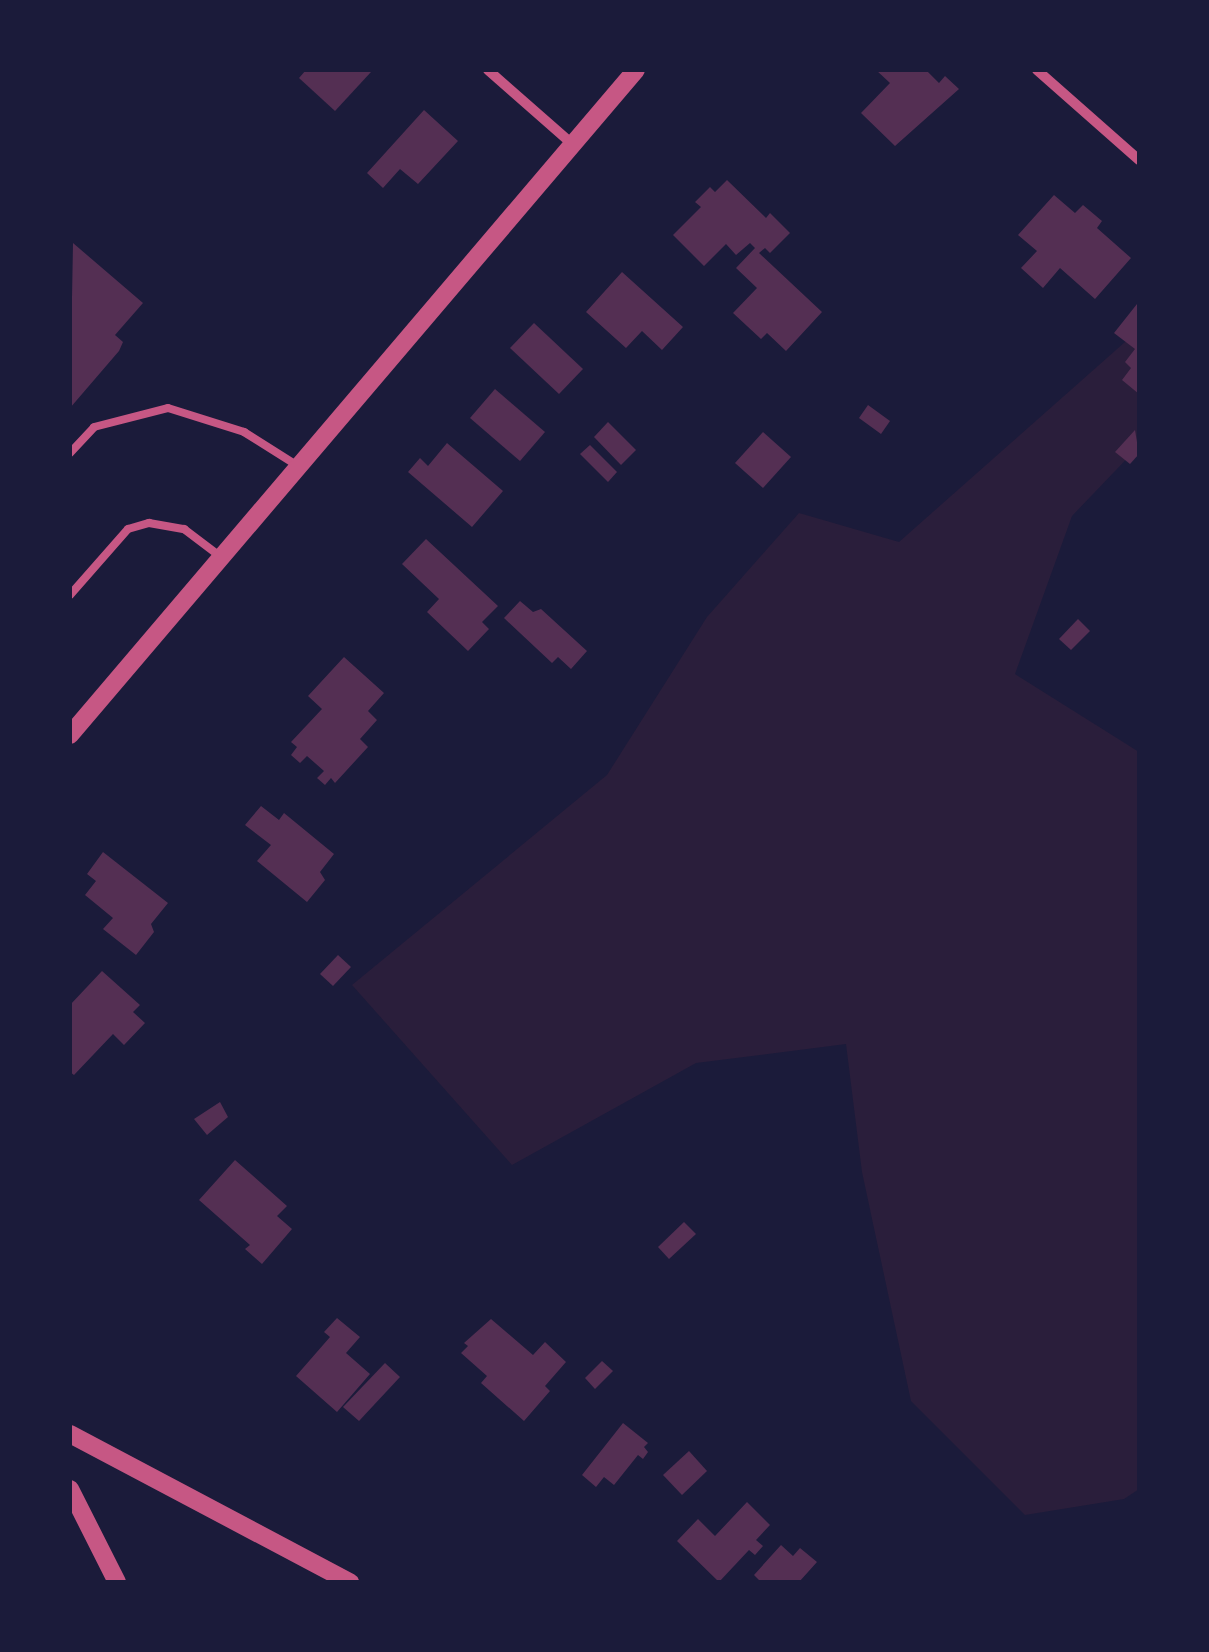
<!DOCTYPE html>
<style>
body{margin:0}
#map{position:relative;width:1209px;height:1652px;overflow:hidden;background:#1b1b3a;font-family:"Archivo Narrow",sans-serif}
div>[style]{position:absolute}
.green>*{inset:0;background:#2a1e3b}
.building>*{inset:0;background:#542f53}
.service>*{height:8px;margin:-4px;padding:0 4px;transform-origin:4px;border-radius:4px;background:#c65784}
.minor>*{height:10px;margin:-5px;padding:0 5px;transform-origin:5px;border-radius:5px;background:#c65784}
.tertiary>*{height:18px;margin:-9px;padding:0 9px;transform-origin:9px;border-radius:9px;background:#c65784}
span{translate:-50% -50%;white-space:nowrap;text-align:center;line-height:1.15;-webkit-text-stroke:8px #1b1b3a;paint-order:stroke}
.frame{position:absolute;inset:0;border:72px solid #1b1b3a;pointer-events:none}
</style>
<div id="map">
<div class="green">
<i style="clip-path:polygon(1139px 341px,1139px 446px,1072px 516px,1015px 674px,1139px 752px,1139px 1489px,1124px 1499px,1025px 1515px,911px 1401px,862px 1172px,846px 1044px,696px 1063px,512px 1165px,352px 985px,607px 775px,707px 617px,799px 513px,899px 542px,1125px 342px)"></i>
</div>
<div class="building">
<i style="clip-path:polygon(306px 70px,369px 70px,371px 72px,335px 111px,299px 78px)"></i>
<i style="clip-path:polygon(876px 70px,926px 70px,939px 83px,945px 76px,959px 89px,895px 146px,861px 113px,890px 83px)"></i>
<i style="clip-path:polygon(424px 110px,458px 141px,418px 184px,400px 169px,383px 188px,367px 173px)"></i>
<i style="clip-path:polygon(727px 180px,766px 218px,770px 213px,790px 233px,770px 253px,765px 248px,759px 253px,822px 312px,786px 351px,767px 333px,761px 339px,733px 313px,757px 288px,736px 268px,755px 248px,750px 243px,736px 255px,726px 244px,704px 266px,673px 235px,701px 207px,695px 202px,710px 187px,715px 192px)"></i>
<i style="clip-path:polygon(1054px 195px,1075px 213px,1083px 205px,1102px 221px,1097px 228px,1131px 258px,1095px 299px,1060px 268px,1043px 288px,1021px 268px,1037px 251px,1018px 235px)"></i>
<i style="clip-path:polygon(73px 243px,143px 303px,115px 335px,123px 342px,119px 351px,70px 408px)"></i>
<i style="clip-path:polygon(622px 272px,683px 327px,662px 350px,642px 331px,626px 348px,586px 312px)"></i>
<i style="clip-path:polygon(1137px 304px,1139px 306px,1139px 394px,1122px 380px,1131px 368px,1125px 362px,1135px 349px,1114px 333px)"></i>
<i style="clip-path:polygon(534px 323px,583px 369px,559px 394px,510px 348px)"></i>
<i style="clip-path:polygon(495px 389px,545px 432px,520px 461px,470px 418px)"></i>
<i style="clip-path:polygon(868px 405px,890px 421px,881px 434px,859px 418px)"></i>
<i style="clip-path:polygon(608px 422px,636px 450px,621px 465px,594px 437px)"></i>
<i style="clip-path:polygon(1135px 430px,1139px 454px,1130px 464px,1115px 452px)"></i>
<i style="clip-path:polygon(763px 432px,791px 457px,763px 488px,735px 463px)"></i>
<i style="clip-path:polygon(447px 443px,503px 491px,472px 527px,408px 472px,420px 458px,428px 466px)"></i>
<i style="clip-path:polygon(590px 445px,617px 472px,608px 482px,580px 454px)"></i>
<i style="clip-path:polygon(426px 539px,498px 606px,482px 622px,489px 629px,468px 651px,427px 612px,439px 599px,402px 564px)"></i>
<i style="clip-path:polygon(520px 601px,533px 612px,541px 609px,587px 651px,571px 669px,558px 657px,552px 663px,504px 618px)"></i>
<i style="clip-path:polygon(1078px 619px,1090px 631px,1071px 650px,1059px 639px)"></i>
<i style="clip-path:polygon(344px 657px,384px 693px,368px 711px,377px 720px,360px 739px,368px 747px,335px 783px,331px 778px,325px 785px,317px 778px,324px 771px,307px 756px,300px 763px,291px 755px,297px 747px,291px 742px,322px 709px,308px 696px)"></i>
<i style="clip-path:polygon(261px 806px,279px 820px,284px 813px,334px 854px,320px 872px,325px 880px,307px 902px,257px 861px,271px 845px,245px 825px)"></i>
<i style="clip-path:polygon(103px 852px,168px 903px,151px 924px,154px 932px,136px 955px,103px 929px,113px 918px,85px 895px,96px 881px,87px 874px)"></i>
<i style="clip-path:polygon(338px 955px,351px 967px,333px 986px,320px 974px)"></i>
<i style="clip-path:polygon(102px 971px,140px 1005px,133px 1012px,145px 1023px,124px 1045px,113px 1034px,74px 1075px,70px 1072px,70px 1005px)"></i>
<i style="clip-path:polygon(220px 1102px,228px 1117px,207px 1135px,194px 1119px)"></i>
<i style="clip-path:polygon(235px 1160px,287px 1206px,277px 1216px,292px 1229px,262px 1264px,245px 1249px,250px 1245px,199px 1200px)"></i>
<i style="clip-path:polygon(684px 1222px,696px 1234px,669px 1259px,658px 1247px)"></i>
<i style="clip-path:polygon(337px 1318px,360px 1337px,346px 1353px,370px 1374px,337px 1412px,296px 1376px,330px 1337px,324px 1332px)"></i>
<i style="clip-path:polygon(491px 1319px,533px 1355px,545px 1342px,566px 1362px,545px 1386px,550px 1391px,524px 1421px,481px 1383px,487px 1376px,461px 1353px,468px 1346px,464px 1343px)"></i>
<i style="clip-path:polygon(602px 1361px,613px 1371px,595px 1389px,585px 1378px)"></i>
<i style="clip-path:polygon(385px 1363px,400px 1377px,359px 1421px,343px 1407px)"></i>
<i style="clip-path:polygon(623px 1423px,648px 1443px,644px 1447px,648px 1452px,643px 1459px,638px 1455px,614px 1485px,604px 1477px,596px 1487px,582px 1475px)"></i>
<i style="clip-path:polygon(689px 1451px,707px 1471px,682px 1495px,663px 1475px)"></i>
<i style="clip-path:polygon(747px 1502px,770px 1525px,756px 1540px,763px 1546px,755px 1555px,749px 1550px,719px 1582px,677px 1541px,698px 1519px,715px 1536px)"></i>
<i style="clip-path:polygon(781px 1545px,793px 1556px,800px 1548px,817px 1562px,799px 1582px,761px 1582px,754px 1575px)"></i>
</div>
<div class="service">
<i style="left:70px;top:453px;width:35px;rotate:-47deg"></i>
<i style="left:94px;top:427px;width:76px;rotate:-14.4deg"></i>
<i style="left:168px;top:408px;width:80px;rotate:17.5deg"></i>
<i style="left:244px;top:432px;width:64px;rotate:32.2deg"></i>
<i style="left:70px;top:595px;width:88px;rotate:-48.7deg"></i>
<i style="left:128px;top:529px;width:22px;rotate:-16deg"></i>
<i style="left:149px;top:523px;width:36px;rotate:10deg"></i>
<i style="left:184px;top:529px;width:46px;rotate:37.1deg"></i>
</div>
<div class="minor">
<i style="left:488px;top:70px;width:111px;rotate:41.3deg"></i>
<i style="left:1037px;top:70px;width:136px;rotate:41.4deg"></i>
</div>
<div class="tertiary">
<i style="left:70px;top:735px;width:873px;rotate:-49.6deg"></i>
<i style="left:70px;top:1434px;width:317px;rotate:27.9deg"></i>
<i style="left:70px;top:1489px;width:104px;rotate:63.2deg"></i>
</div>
<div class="frame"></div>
</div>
